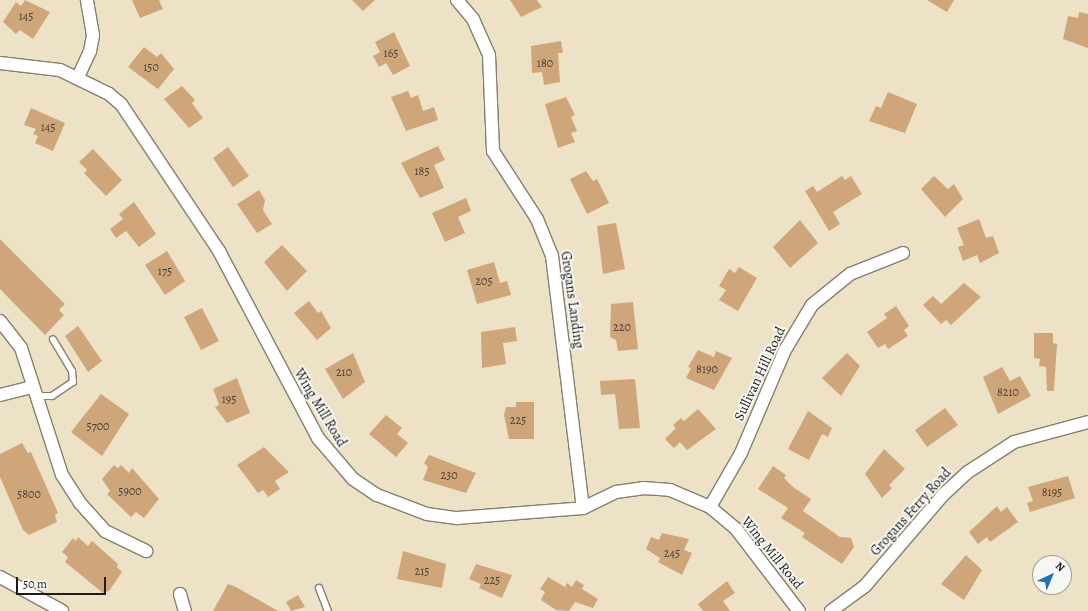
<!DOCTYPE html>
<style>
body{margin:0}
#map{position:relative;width:1088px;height:611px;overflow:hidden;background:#ede2c5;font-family:Alegreya,serif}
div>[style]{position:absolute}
.building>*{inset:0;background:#cfa67a}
.roads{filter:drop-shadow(1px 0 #847f70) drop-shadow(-1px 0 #847f70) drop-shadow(0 1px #847f70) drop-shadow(0 -1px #847f70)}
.lane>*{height:6px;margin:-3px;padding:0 3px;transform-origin:3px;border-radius:3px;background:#fff}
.street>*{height:12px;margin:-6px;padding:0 6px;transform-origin:6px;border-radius:6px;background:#fff}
span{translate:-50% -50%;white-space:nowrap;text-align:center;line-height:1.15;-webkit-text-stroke:4px #f6f6f2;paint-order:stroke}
.number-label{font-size:12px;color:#493e34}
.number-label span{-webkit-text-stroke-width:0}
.street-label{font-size:14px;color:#1c1c1c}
.north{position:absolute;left:1032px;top:555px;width:40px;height:40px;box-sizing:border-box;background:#f6f6f2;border:1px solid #9f9f9c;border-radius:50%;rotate:44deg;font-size:11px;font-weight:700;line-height:16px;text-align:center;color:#1c1c1c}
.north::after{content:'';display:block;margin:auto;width:14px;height:18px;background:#1f6fb2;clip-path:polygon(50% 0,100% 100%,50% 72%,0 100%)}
.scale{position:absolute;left:16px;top:577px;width:90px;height:18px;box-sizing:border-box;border:2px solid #1c1c1c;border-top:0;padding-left:5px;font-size:12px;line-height:14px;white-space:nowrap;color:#1c1c1c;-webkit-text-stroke:3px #f6f6f2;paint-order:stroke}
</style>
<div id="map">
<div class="building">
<i style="clip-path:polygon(25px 0,50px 12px,33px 39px,20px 30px,16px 34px,3px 22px,16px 2px,21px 6px)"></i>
<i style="clip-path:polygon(132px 0,159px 0,163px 9px,140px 18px)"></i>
<i style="clip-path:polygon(352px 0,375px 0,363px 11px)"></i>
<i style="clip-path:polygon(510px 0,537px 0,542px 7px,521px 17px)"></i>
<i style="clip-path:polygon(927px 0,954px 0,947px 12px)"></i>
<i style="clip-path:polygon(1079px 12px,1088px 14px,1088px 48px,1063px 39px,1068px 16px,1078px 18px)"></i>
<i style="clip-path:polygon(394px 32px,410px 66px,393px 75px,386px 63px,379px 67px,373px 56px,380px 52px,375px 42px)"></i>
<i style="clip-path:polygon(561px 41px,563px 53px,558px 53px,560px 82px,544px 85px,542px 72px,532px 73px,531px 46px)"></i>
<i style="clip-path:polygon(144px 47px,157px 57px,161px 53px,174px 69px,158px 89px,128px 67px)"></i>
<i style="clip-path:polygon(182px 86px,195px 100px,192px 103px,203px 118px,189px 128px,164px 99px)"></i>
<i style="clip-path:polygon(408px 91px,411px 98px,418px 95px,423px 111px,434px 107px,438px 120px,406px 131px,391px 97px)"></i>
<i style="clip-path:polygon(888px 92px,917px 104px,905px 133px,869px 121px,876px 106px,881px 108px)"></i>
<i style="clip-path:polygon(566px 97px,575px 115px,571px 117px,577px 131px,571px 133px,575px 142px,558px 148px,545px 104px)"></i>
<i style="clip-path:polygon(31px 108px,65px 123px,53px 151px,35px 143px,38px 136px,33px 134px,36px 129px,24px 125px)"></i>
<i style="clip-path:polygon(438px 146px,445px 160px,434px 165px,444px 188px,420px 198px,401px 163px)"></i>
<i style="clip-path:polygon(228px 147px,249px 176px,233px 187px,213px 158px)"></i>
<i style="clip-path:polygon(93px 149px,122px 180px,106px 196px,84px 173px,87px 170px,79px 162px)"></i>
<i style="clip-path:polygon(586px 171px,593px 181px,597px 179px,609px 203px,587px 214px,570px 179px)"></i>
<i style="clip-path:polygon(842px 176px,845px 180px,851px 176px,862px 194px,833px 212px,840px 224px,829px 231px,805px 191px,813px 186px,817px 192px)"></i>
<i style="clip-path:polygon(934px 176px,948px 189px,954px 184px,963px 199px,945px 217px,921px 189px)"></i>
<i style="clip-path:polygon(259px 190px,265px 200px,263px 210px,272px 224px,257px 233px,237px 204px)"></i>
<i style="clip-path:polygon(466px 198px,471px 211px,458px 217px,465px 233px,445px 242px,432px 213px)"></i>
<i style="clip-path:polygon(134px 202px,156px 234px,139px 247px,126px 231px,116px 238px,110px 229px,123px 219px,119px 214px)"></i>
<i style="clip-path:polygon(979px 219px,986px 238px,993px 236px,999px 253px,980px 263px,977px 255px,963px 261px,958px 247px,964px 245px,957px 228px)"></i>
<i style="clip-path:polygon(800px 220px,818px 243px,790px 268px,773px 247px)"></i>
<i style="clip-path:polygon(616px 223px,625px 269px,603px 274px,597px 226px)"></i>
<i style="clip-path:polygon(0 239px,65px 304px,59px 310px,64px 315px,45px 335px,0 289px)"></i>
<i style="clip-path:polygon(282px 245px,307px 271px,287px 291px,264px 262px)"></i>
<i style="clip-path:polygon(167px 251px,185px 281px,165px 295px,145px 265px)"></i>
<i style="clip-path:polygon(494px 262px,500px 283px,507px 281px,511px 295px,477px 304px,467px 270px)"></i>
<i style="clip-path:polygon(739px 267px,757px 278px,738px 311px,719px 300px,726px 290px,719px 286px,729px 269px,735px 273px)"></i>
<i style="clip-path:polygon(964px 283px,981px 297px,951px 325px,946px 320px,941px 324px,923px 305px,933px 296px,941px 304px)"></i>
<i style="clip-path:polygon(309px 301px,318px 313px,321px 311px,331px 328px,317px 340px,294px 313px)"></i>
<i style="clip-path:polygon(633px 302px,638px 349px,618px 351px,616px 340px,610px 337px,611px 304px)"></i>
<i style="clip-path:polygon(896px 306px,909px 326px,904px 330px,908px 336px,888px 349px,885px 344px,878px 348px,867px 332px,887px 318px,884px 314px)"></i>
<i style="clip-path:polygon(202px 308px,219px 341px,201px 350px,184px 317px)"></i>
<i style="clip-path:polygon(78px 326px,102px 361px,88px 372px,65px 336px)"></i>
<i style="clip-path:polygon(515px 327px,517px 341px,503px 343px,506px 364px,482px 368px,481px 332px)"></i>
<i style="clip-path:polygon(1034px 333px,1053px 333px,1053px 343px,1057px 344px,1054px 391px,1047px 391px,1046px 367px,1039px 366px,1040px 359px,1034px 358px)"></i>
<i style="clip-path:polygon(698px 350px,714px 357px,716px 351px,732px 358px,714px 390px,686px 378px,691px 368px,688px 367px)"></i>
<i style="clip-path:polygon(353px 353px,365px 382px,343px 399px,325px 369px)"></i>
<i style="clip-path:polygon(847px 353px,860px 366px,841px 396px,822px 378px)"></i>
<i style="clip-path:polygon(1002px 367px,1010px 381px,1020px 376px,1031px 396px,998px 414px,983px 377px)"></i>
<i style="clip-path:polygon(237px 378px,250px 413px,227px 423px,215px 407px,219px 405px,213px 389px)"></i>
<i style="clip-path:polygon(635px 379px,640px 428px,619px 429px,615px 394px,601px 395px,600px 381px)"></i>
<i style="clip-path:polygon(101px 394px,129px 414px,102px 456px,71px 432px)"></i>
<i style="clip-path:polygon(516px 402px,534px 402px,534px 439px,509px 439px,504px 415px,506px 407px,516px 407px)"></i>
<i style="clip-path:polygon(945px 408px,958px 425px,927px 447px,915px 430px)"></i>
<i style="clip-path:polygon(698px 409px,716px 429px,687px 450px,680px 442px,674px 448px,665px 439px,676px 428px,673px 425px,681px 418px,684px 421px)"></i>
<i style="clip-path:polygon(808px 411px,832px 428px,828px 437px,822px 434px,809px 460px,788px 449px)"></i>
<i style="clip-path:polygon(386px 415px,402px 428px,397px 434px,408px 443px,396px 457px,369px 434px)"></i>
<i style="clip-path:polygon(22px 443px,28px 453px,31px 452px,58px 513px,55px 515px,57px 522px,29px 535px,23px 530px,0 477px,0 454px)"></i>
<i style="clip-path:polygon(264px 447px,289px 472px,275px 481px,280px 489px,268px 497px,263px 490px,258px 493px,237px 465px)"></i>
<i style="clip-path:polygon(884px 449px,905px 469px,889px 485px,892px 488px,882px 498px,865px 474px)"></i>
<i style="clip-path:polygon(429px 455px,476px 473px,466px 493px,423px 480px,428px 467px,424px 463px)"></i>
<i style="clip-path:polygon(114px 465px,118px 468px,121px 465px,129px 473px,132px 468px,159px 499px,144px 518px,136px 512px,131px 517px,107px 494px,110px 491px,102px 479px)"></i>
<i style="clip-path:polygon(773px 466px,786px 475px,784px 478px,793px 487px,811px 499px,803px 511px,840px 537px,851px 538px,854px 547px,842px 564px,802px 537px,805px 533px,781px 518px,788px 508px,758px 489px)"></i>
<i style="clip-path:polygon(1068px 476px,1075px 498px,1030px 512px,1027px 503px,1033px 501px,1028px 487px)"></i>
<i style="clip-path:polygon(997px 506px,1001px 512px,1007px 507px,1018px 522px,990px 542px,987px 537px,978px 544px,969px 532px)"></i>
<i style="clip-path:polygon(662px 533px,689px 539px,684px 550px,692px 553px,682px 575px,658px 562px,660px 558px,646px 549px,651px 537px,659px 540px)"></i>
<i style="clip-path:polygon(78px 537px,88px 546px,92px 541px,118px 564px,117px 567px,122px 572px,109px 591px,103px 593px,65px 562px,68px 557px,62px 552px,73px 538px,76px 541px)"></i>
<i style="clip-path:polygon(403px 551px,446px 564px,442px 588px,397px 579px)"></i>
<i style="clip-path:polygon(966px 555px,982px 570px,964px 600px,941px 584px)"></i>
<i style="clip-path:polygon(476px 564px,512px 575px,502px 598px,479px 588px,481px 584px,469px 579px)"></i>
<i style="clip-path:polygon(548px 577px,565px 587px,567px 583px,572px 587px,576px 580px,584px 585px,582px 589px,598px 599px,593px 608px,575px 602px,569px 611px,556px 610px,541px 600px,545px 592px,540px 589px)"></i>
<i style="clip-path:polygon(727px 581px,735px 593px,723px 601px,730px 611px,703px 611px,698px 604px)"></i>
<i style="clip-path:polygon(228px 584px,236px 587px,278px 611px,213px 611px)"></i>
<i style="clip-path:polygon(298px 595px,305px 607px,291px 611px,286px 602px)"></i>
</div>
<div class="roads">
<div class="lane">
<i style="left:36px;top:396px;width:16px"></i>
<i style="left:52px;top:396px;width:25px;rotate:-34deg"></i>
<i style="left:73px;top:382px;width:11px;rotate:-95deg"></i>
<i style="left:72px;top:371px;width:37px;rotate:-121deg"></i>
<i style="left:319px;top:588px;width:25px;rotate:69deg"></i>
</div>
<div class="street">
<i style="left:457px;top:0;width:25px;rotate:50deg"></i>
<i style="left:473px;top:19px;width:39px;rotate:66deg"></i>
<i style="left:489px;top:55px;width:96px;rotate:87.6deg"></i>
<i style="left:493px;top:151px;width:81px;rotate:57.1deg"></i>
<i style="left:537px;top:219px;width:40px;rotate:68deg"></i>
<i style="left:552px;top:256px;width:254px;rotate:83deg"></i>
<i style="left:0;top:63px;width:60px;rotate:6.7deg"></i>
<i style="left:60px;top:70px;width:55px;rotate:26.1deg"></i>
<i style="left:109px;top:94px;width:16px;rotate:40deg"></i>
<i style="left:121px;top:104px;width:177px;rotate:56.3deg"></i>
<i style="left:219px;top:251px;width:212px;rotate:62.1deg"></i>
<i style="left:318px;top:438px;width:54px;rotate:49.5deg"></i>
<i style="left:353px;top:479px;width:29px;rotate:34deg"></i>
<i style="left:377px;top:495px;width:53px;rotate:20.8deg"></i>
<i style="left:427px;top:514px;width:30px;rotate:8deg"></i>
<i style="left:457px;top:518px;width:126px;rotate:-4.5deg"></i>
<i style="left:583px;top:508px;width:37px;rotate:-26deg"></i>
<i style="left:616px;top:492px;width:27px;rotate:-8deg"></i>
<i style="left:643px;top:488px;width:27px;rotate:4deg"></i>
<i style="left:670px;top:490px;width:43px;rotate:23deg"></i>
<i style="left:710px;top:507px;width:35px;rotate:40deg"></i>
<i style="left:737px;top:530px;width:102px;rotate:52.6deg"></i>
<i style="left:78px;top:77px;width:29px;rotate:-65deg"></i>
<i style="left:90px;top:51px;width:16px;rotate:-79deg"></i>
<i style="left:93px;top:35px;width:36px;rotate:-100deg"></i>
<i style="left:0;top:321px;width:34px;rotate:52deg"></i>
<i style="left:21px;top:348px;width:133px;rotate:72.1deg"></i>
<i style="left:62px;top:475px;width:33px;rotate:57deg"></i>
<i style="left:80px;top:503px;width:38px;rotate:48deg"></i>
<i style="left:105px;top:531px;width:46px;rotate:26deg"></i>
<i style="left:0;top:395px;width:33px;rotate:-14deg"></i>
<i style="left:710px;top:507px;width:62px;rotate:-60.1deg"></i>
<i style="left:741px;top:453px;width:112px;rotate:-66.9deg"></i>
<i style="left:785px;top:350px;width:52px;rotate:-59deg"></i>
<i style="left:812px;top:305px;width:49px;rotate:-39.2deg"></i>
<i style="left:850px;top:274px;width:57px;rotate:-21.6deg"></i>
<i style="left:0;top:577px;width:71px;rotate:28.7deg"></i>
<i style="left:180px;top:594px;width:18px;rotate:74deg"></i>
<i style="left:831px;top:611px;width:42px;rotate:-36.3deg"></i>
<i style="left:865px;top:586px;width:120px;rotate:-49.4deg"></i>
<i style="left:943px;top:495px;width:34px;rotate:-43deg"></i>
<i style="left:968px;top:472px;width:55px;rotate:-33.1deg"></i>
<i style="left:1014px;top:442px;width:77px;rotate:-15.1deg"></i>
</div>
</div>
<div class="number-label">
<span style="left:26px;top:17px">145</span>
<span style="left:391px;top:54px">165</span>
<span style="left:545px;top:64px">180</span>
<span style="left:151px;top:68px">150</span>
<span style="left:48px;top:128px">145</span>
<span style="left:422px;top:172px">185</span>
<span style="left:165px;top:272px">175</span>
<span style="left:484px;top:282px">205</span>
<span style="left:622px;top:328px">220</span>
<span style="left:707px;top:370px">8190</span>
<span style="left:344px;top:373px">210</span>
<span style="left:1008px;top:393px">8210</span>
<span style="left:229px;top:400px">195</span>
<span style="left:518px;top:421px">225</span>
<span style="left:98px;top:427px">5700</span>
<span style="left:449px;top:476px">230</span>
<span style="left:130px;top:492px">5900</span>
<span style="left:1052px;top:493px">8195</span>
<span style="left:29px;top:495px">5800</span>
<span style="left:672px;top:554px">245</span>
<span style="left:422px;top:572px">215</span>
<span style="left:492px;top:581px">225</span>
</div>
<div class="street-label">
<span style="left:572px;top:300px;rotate:82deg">Grogans Landing</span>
<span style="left:760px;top:374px;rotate:-65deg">Sullivan Hill Road</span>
<span style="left:320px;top:408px;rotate:59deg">Wing Mill Road</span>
<span style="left:911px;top:512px;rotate:-48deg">Grogans Ferry Road</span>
<span style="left:772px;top:553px;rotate:51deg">Wing Mill Road</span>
</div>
<div class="north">N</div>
<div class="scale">50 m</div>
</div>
